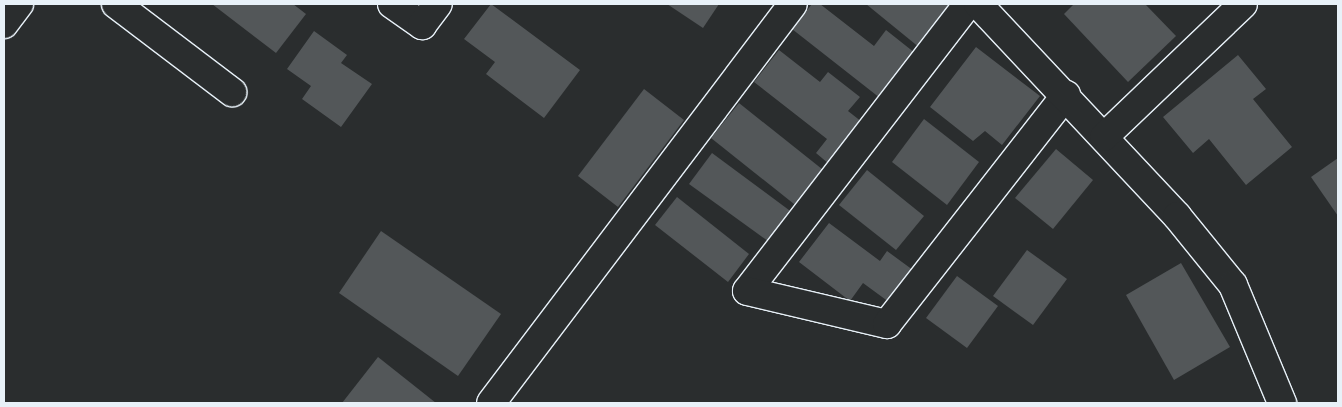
<!DOCTYPE html>
<style>
body{margin:0}
#map{position:relative;width:1342px;height:407px;overflow:hidden;background:#2a2d2e;font-family:Sriracha,sans-serif}
div>[style]{position:absolute}
.building>*{inset:0;background:#535759}
.roads{filter:drop-shadow(1px 0 #e8f1f8) drop-shadow(-1px 0 #e8f1f8) drop-shadow(0 1px #e8f1f8) drop-shadow(0 -1px #e8f1f8)}
.street>*{height:28px;margin:-14px;padding:0 14px;transform-origin:14px;border-radius:14px;background:#2a2d2e}
span{translate:-50% -50%;white-space:nowrap;text-align:center;line-height:1.15;-webkit-text-stroke:4px #2a2d2e;paint-order:stroke}
.frame{position:absolute;inset:0;border:5px solid #e8f1f8;pointer-events:none}
</style>
<div id="map">
<div class="building">
<i style="clip-path:polygon(212px 4px,293px 4px,306px 14px,276px 53px)"></i>
<i style="clip-path:polygon(491px 4px,580px 70px,544px 118px,486px 74px,495px 62px,464px 39px)"></i>
<i style="clip-path:polygon(667px 4px,719px 4px,703px 28px)"></i>
<i style="clip-path:polygon(812px 4px,820px 4px,874px 46px,886px 30px,915px 53px,880px 98px,792px 29px)"></i>
<i style="clip-path:polygon(866px 4px,946px 4px,953px 9px,920px 48px)"></i>
<i style="clip-path:polygon(1074px 4px,1145px 4px,1176px 36px,1128px 82px,1064px 14px)"></i>
<i style="clip-path:polygon(314px 31px,347px 55px,341px 63px,372px 84px,341px 127px,302px 99px,311px 86px,287px 69px)"></i>
<i style="clip-path:polygon(976px 47px,1040px 96px,1002px 145px,985px 131px,973px 141px,930px 107px)"></i>
<i style="clip-path:polygon(779px 50px,820px 82px,828px 72px,860px 97px,848px 111px,862px 122px,829px 164px,816px 153px,827px 139px,754px 82px)"></i>
<i style="clip-path:polygon(1238px 55px,1266px 89px,1253px 99px,1292px 147px,1246px 185px,1209px 139px,1193px 153px,1163px 117px)"></i>
<i style="clip-path:polygon(644px 89px,684px 120px,618px 207px,578px 176px)"></i>
<i style="clip-path:polygon(739px 103px,827px 173px,799px 208px,711px 138px)"></i>
<i style="clip-path:polygon(924px 119px,979px 162px,947px 205px,892px 162px)"></i>
<i style="clip-path:polygon(1056px 149px,1093px 180px,1053px 229px,1015px 198px)"></i>
<i style="clip-path:polygon(712px 153px,793px 213px,772px 244px,689px 184px)"></i>
<i style="clip-path:polygon(1338px 158px,1338px 216px,1311px 177px)"></i>
<i style="clip-path:polygon(867px 170px,924px 216px,896px 250px,839px 205px)"></i>
<i style="clip-path:polygon(677px 197px,749px 254px,728px 282px,655px 225px)"></i>
<i style="clip-path:polygon(829px 223px,880px 261px,887px 251px,917px 273px,893px 305px,863px 283px,850px 301px,799px 262px)"></i>
<i style="clip-path:polygon(381px 231px,501px 314px,458px 376px,339px 293px)"></i>
<i style="clip-path:polygon(1027px 250px,1067px 279px,1033px 325px,993px 296px)"></i>
<i style="clip-path:polygon(1181px 263px,1230px 347px,1174px 380px,1126px 295px)"></i>
<i style="clip-path:polygon(957px 276px,998px 306px,967px 348px,926px 318px)"></i>
<i style="clip-path:polygon(378px 357px,436px 403px,342px 403px)"></i>
</div>
<div class="roads">
<div class="street">
<i style="left:116px;top:4px;width:146px;rotate:37.2deg"></i>
<i style="left:392px;top:4px;width:37px;rotate:35deg"></i>
<i style="left:422px;top:25px;width:26px;rotate:-53deg"></i>
<i style="left:968px;top:4px;width:362px;rotate:127.6deg"></i>
<i style="left:747px;top:291px;width:144px;rotate:13.3deg"></i>
<i style="left:887px;top:324px;width:291px;rotate:-52deg"></i>
<i style="left:978px;top:4px;width:291px;rotate:46.8deg"></i>
<i style="left:1177px;top:216px;width:89px;rotate:50.9deg"></i>
<i style="left:1233px;top:285px;width:128px;rotate:67.4deg"></i>
<i style="left:4px;top:24px;width:25px;rotate:-53deg"></i>
<i style="left:1104px;top:137px;width:192px;rotate:-43.7deg"></i>
<i style="left:491px;top:403px;width:500px;rotate:-52.88deg"></i>
</div>
</div>
<div class="frame"></div>
</div>
